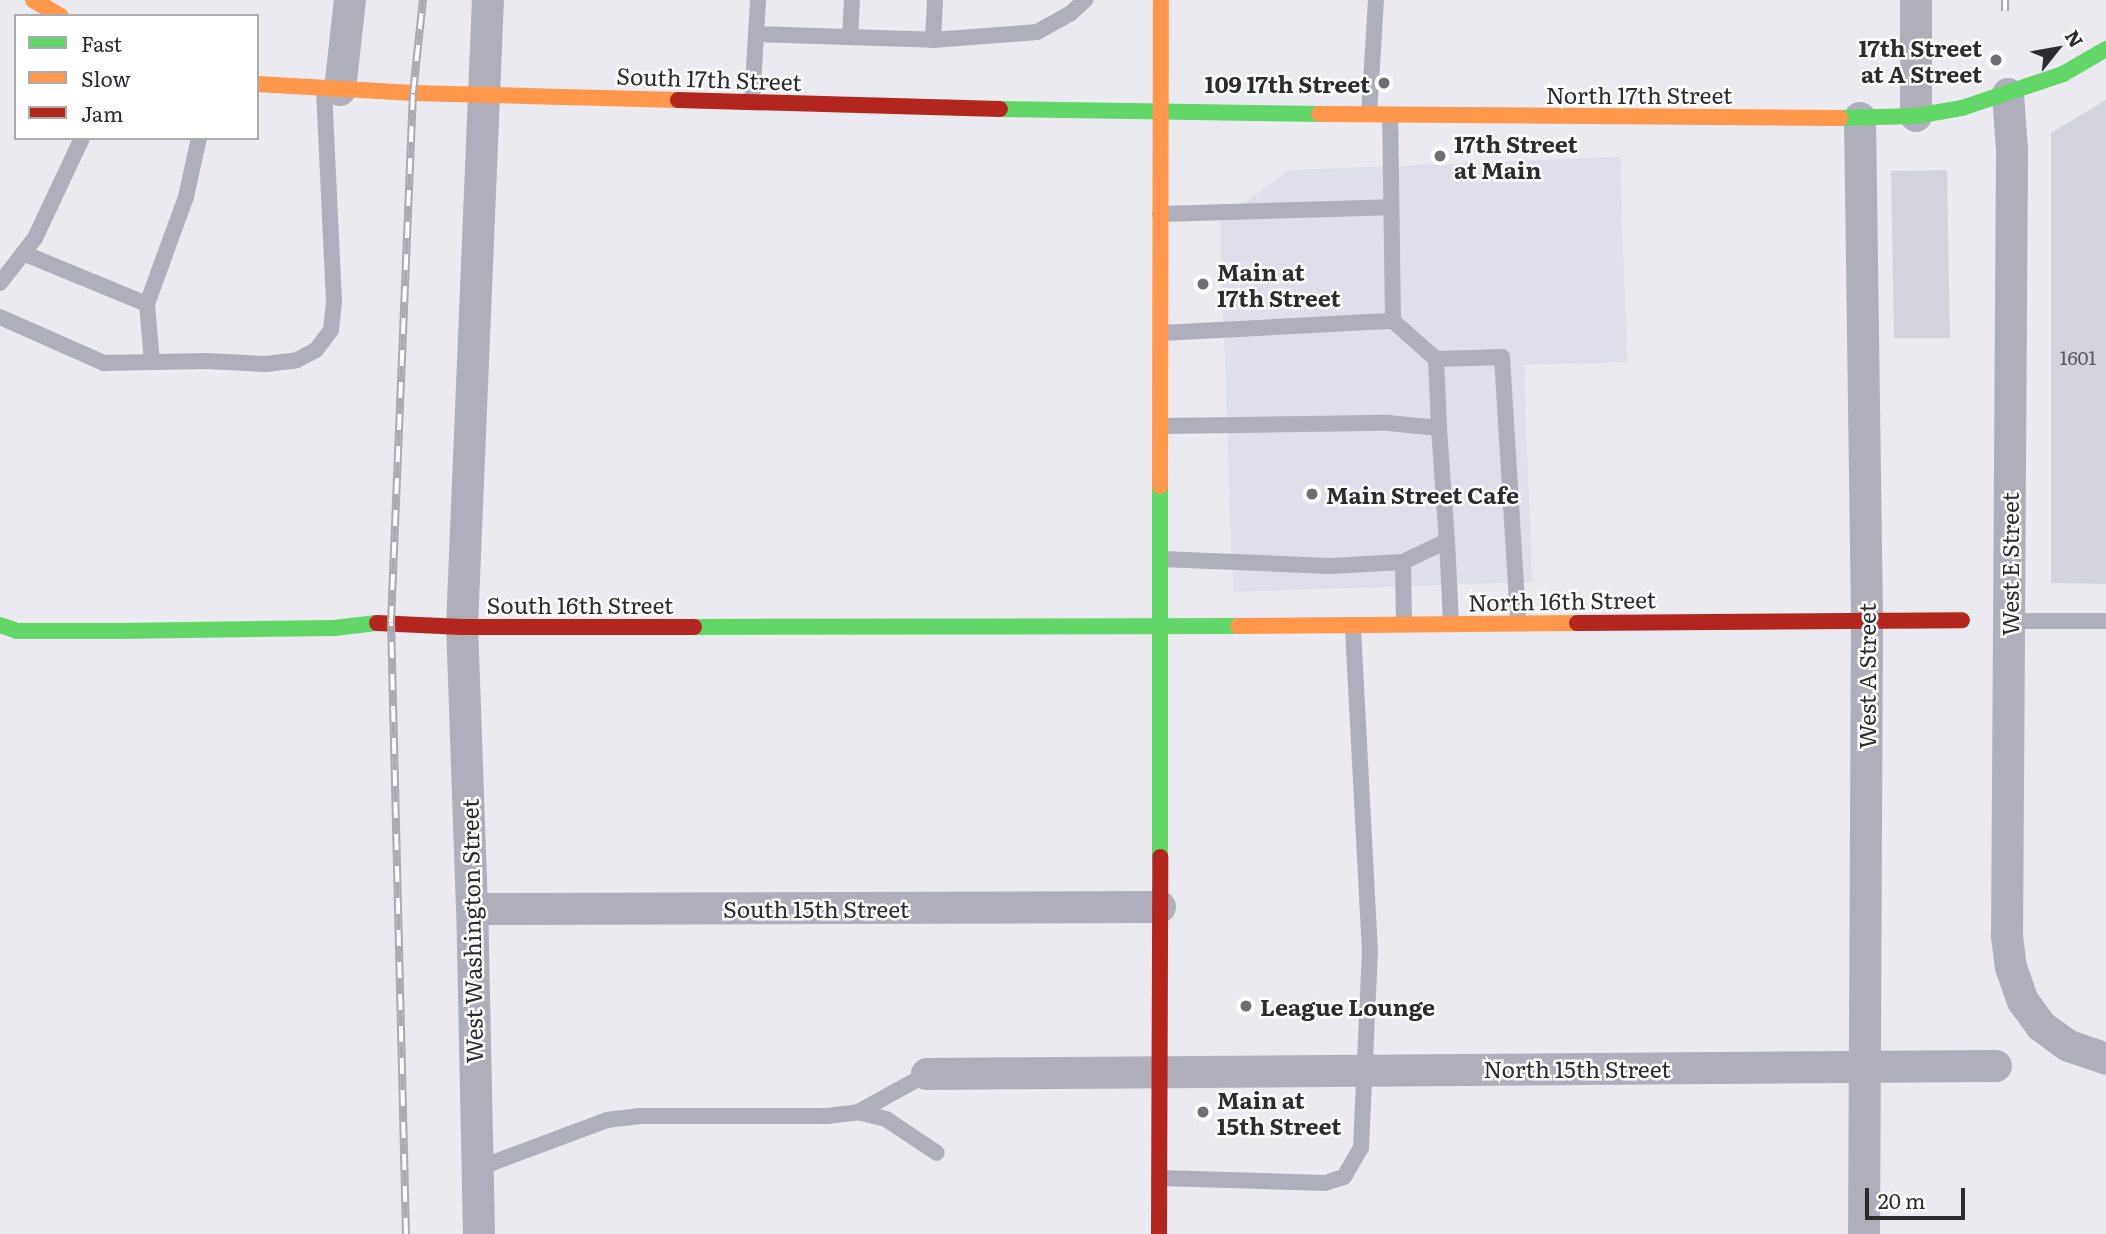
<!DOCTYPE html>
<style>
body{margin:0}
#map{position:relative;width:2106px;height:1234px;overflow:hidden;background:#eaeaf0;font-family:Literata,serif}
div>[style]{position:absolute}
.built>*{inset:0;background:#dfdfec}
.building>*{inset:0;background:#d2d3dd}
.lane>*{height:16px;margin:-8px;padding:0 8px;transform-origin:8px;border-radius:8px;background:#aeafbb}
.street>*{height:32px;margin:-16px;padding:0 16px;transform-origin:16px;border-radius:16px;background:#aeafbb}
.fast>*{height:16px;margin:-8px;padding:0 8px;transform-origin:8px;border-radius:8px;background:#63d668}
.slow>*{height:16px;margin:-8px;padding:0 8px;transform-origin:8px;border-radius:8px;background:#ff974d}
.jam>*{height:16px;margin:-8px;padding:0 8px;transform-origin:8px;border-radius:8px;background:#b3261e}
.rail>*{height:8px;margin-top:-4px;transform-origin:0;background:repeating-linear-gradient(90deg,#fff 0 16px,#a9aab2 0 32px);box-sizing:border-box;border-block:2px solid #a9aab2}
.dots>*{width:19px;height:19px;translate:-50% -50%;box-sizing:border-box;border:4px solid #fff;border-radius:50%}
span{translate:-50% -50%;white-space:nowrap;text-align:center;line-height:1.15;-webkit-text-stroke:5px #fff;paint-order:stroke}
.number-label{font-size:19px;color:#585a5f}
.number-label span{-webkit-text-stroke-width:0}
.poi-label{font-size:23px;color:#2b2c30;font-weight:700}
.right{translate:-100% -50%;text-align:right}
.left{translate:0 -50%;text-align:left}
.street-label{font-size:23px;color:#2b2c30}
.legend{position:absolute;left:14px;top:14px;width:245px;height:126px;box-sizing:border-box;background:#fff;border:2px solid #aaabac;margin:0;padding:9px 12px;list-style:none;font-size:21px;color:#2b2c30}
.legend li{display:flex;align-items:center;gap:14px;height:35px}
.legend b{width:35px;border:2px solid #aaabac}
.north{position:absolute;left:2022px;top:14px;width:70px;height:70px;-webkit-text-stroke:5px #fff;paint-order:stroke;rotate:59deg;font-size:19px;font-weight:700;line-height:28px;text-align:center;color:#2b2c30}
.north::after{content:'';display:block;margin:auto;width:24px;height:32px;background:#2b2c30;clip-path:polygon(50% 0,100% 100%,50% 72%,0 100%)}
.scale{position:absolute;left:1865px;top:1188px;width:100px;height:32px;box-sizing:border-box;border:4px solid #2b2c30;border-top:0;padding-left:9px;font-size:21px;line-height:24px;white-space:nowrap;color:#2b2c30;-webkit-text-stroke:5px #fff;paint-order:stroke}
</style>
<div id="map">
<div class="built">
<i style="clip-path:polygon(1620px 157px,1627px 362px,1524px 365px,1532px 582px,1233px 592px,1220px 221px,1289px 170px)"></i>
</div>
<div class="building">
<i style="clip-path:polygon(2106px 100px,2106px 584px,2051px 583px,2051px 133px)"></i>
<i style="clip-path:polygon(1947px 170px,1950px 338px,1894px 338px,1891px 171px)"></i>
</div>
<div class="lane">
<i style="left:756px;top:34px;width:177px;rotate:1.9deg"></i>
<i style="left:933px;top:40px;width:104px;rotate:-4.4deg"></i>
<i style="left:1037px;top:32px;width:38px;rotate:-29deg"></i>
<i style="left:1070px;top:14px;width:21px;rotate:-43deg"></i>
<i style="left:850px;top:37px;width:37px;rotate:-87deg"></i>
<i style="left:933px;top:40px;width:40px;rotate:-87.1deg"></i>
<i style="left:752px;top:102px;width:102px;rotate:-86.6deg"></i>
<i style="left:1369px;top:114px;width:114px;rotate:-86.5deg"></i>
<i style="left:1160px;top:214px;width:231px;rotate:-1.7deg"></i>
<i style="left:23px;top:253px;width:134px;rotate:22.4deg"></i>
<i style="left:147px;top:304px;width:58px;rotate:85.1deg"></i>
<i style="left:0;top:283px;width:57px;rotate:-52.1deg"></i>
<i style="left:35px;top:238px;width:110px;rotate:-64.8deg"></i>
<i style="left:147px;top:304px;width:114px;rotate:-70deg"></i>
<i style="left:186px;top:197px;width:60px;rotate:-77.6deg"></i>
<i style="left:0;top:317px;width:114px;rotate:23.9deg"></i>
<i style="left:104px;top:363px;width:101px;rotate:-1.1deg"></i>
<i style="left:205px;top:361px;width:61px;rotate:2.8deg"></i>
<i style="left:266px;top:364px;width:31px;rotate:-7deg"></i>
<i style="left:297px;top:360px;width:21px;rotate:-28deg"></i>
<i style="left:316px;top:350px;width:25px;rotate:-53deg"></i>
<i style="left:331px;top:330px;width:28px;rotate:-84deg"></i>
<i style="left:334px;top:302px;width:213px;rotate:-92.7deg"></i>
<i style="left:1393px;top:321px;width:57px;rotate:41.5deg"></i>
<i style="left:1436px;top:359px;width:66px;rotate:-1.7deg"></i>
<i style="left:1502px;top:357px;width:265px;rotate:86.5deg"></i>
<i style="left:1161px;top:333px;width:232px;rotate:-3deg"></i>
<i style="left:1393px;top:321px;width:206px;rotate:-90.8deg"></i>
<i style="left:1436px;top:359px;width:69px;rotate:87.5deg"></i>
<i style="left:1161px;top:426px;width:227px;rotate:-0.8deg"></i>
<i style="left:1388px;top:423px;width:51px;rotate:5.6deg"></i>
<i style="left:1439px;top:428px;width:113px;rotate:86deg"></i>
<i style="left:1447px;top:541px;width:49px;rotate:154.5deg"></i>
<i style="left:1403px;top:562px;width:73px;rotate:176.9deg"></i>
<i style="left:1330px;top:566px;width:169px;rotate:-177.6deg"></i>
<i style="left:1447px;top:541px;width:82px;rotate:87.2deg"></i>
<i style="left:1403px;top:562px;width:62px;rotate:89.1deg"></i>
<i style="left:2009px;top:621px;width:97px"></i>
<i style="left:858px;top:1112px;width:29px;rotate:14deg"></i>
<i style="left:886px;top:1119px;width:61px;rotate:33.7deg"></i>
<i style="left:476px;top:1169px;width:140px;rotate:-20.5deg"></i>
<i style="left:607px;top:1120px;width:33px;rotate:-7deg"></i>
<i style="left:640px;top:1116px;width:187px"></i>
<i style="left:827px;top:1116px;width:31px;rotate:-7deg"></i>
<i style="left:858px;top:1112px;width:79px;rotate:-28.8deg"></i>
<i style="left:1159px;top:1178px;width:166px;rotate:1.7deg"></i>
<i style="left:1325px;top:1183px;width:20px;rotate:-18deg"></i>
<i style="left:1344px;top:1177px;width:34px;rotate:-60deg"></i>
<i style="left:1361px;top:1148px;width:195px;rotate:-87.4deg"></i>
<i style="left:1370px;top:953px;width:327px;rotate:-93deg"></i>
</div>
<div class="street">
<i style="left:340px;top:90px;width:91px;rotate:-83.7deg"></i>
<i style="left:2008px;top:94px;width:56px;rotate:85.9deg"></i>
<i style="left:2012px;top:150px;width:786px;rotate:90.36deg"></i>
<i style="left:2007px;top:936px;width:31px;rotate:83deg"></i>
<i style="left:2011px;top:967px;width:36px;rotate:71deg"></i>
<i style="left:2023px;top:1001px;width:31px;rotate:54deg"></i>
<i style="left:2041px;top:1026px;width:34px;rotate:36deg"></i>
<i style="left:2069px;top:1046px;width:39px;rotate:19deg"></i>
<i style="left:1916px;top:116px;width:116px;rotate:-90deg"></i>
<i style="left:1860px;top:118px;width:503px;rotate:89.2deg"></i>
<i style="left:1867px;top:621px;width:613px;rotate:90.28deg"></i>
<i style="left:472px;top:909px;width:688px;rotate:-0.17deg"></i>
<i style="left:927px;top:1074px;width:1069px;rotate:-0.43deg"></i>
<i style="left:479px;top:1234px;width:325px;rotate:-91.2deg"></i>
<i style="left:472px;top:909px;width:282px;rotate:-92deg"></i>
<i style="left:462px;top:627px;width:628px;rotate:-87.63deg"></i>
</div>
<div class="fast">
<i style="left:1000px;top:109px;width:319px;rotate:0.9deg"></i>
<i style="left:1840px;top:118px;width:76px;rotate:-1.5deg"></i>
<i style="left:1916px;top:116px;width:47px;rotate:-9.9deg"></i>
<i style="left:1962px;top:108px;width:107px;rotate:-18.6deg"></i>
<i style="left:2063px;top:74px;width:50px;rotate:-30.2deg"></i>
<i style="left:0;top:625px;width:18px;rotate:19deg"></i>
<i style="left:17px;top:631px;width:101px"></i>
<i style="left:118px;top:631px;width:216px;rotate:-0.8deg"></i>
<i style="left:334px;top:628px;width:43px;rotate:-6.6deg"></i>
<i style="left:694px;top:627px;width:544px;rotate:-0.11deg"></i>
<i style="left:1160px;top:857px;width:371px;rotate:-90deg"></i>
</div>
<div class="slow">
<i style="left:33px;top:0;width:32px;rotate:30deg"></i>
<i style="left:257px;top:84px;width:156px;rotate:3.3deg"></i>
<i style="left:413px;top:93px;width:265px;rotate:1.5deg"></i>
<i style="left:1319px;top:114px;width:521px;rotate:0.44deg"></i>
<i style="left:1160px;top:486px;width:486px;rotate:-89.9deg"></i>
<i style="left:1238px;top:626px;width:339px;rotate:-0.5deg"></i>
</div>
<div class="jam">
<i style="left:678px;top:100px;width:322px;rotate:1.6deg"></i>
<i style="left:377px;top:623px;width:85px;rotate:2.7deg"></i>
<i style="left:462px;top:627px;width:232px"></i>
<i style="left:1577px;top:623px;width:385px;rotate:-0.4deg"></i>
<i style="left:1159px;top:1234px;width:377px;rotate:-89.8deg"></i>
</div>
<div class="rail">
<i style="left:2005px;top:11px;width:11px;rotate:-90deg"></i>
<i style="left:406px;top:1234px;width:612px;rotate:-91.4deg"></i>
<i style="left:391px;top:622px;width:529px;rotate:-87.62deg"></i>
<i style="left:413px;top:93px;width:94px;rotate:-83.9deg"></i>
</div>
<div class="dots">
<i style="left:1996px;top:60px;background:#6e6e73"></i>
<i style="left:1384px;top:83px;background:#6e6e73"></i>
<i style="left:1440px;top:156px;background:#6e6e73"></i>
<i style="left:1203px;top:284px;background:#6e6e73"></i>
<i style="left:1312px;top:494px;background:#6e6e73"></i>
<i style="left:1246px;top:1006px;background:#6e6e73"></i>
<i style="left:1203px;top:1112px;background:#6e6e73"></i>
</div>
<div class="number-label">
<span style="left:2078px;top:358px">1601</span>
</div>
<div class="poi-label">
<span class="right" style="left:1982px;top:60px">17th Street<br>at A Street</span>
<span class="right" style="left:1370px;top:83px">109 17th Street</span>
<span class="left" style="left:1454px;top:156px">17th Street<br>at Main</span>
<span class="left" style="left:1217px;top:284px">Main at<br>17th Street</span>
<span class="left" style="left:1326px;top:494px">Main Street Cafe</span>
<span class="left" style="left:1260px;top:1006px">League Lounge</span>
<span class="left" style="left:1217px;top:1112px">Main at<br>15th Street</span>
</div>
<div class="street-label">
<span style="left:709px;top:78px;rotate:2deg">South 17th Street</span>
<span style="left:1639px;top:94px">North 17th Street</span>
<span style="left:2009px;top:564px;rotate:-90deg">West E Street</span>
<span style="left:1562px;top:600px;rotate:-1deg">North 16th Street</span>
<span style="left:580px;top:604px">South 16th Street</span>
<span style="left:1866px;top:676px;rotate:-90deg">West A Street</span>
<span style="left:816px;top:908px">South 15th Street</span>
<span style="left:471px;top:931px;rotate:-91deg">West Washington Street</span>
<span style="left:1577px;top:1068px">North 15th Street</span>
</div>
<ul class="legend">
<li><b style="height:9px;background:#63d668"></b>Fast</li>
<li><b style="height:9px;background:#ff974d"></b>Slow</li>
<li><b style="height:9px;background:#b3261e"></b>Jam</li>
</ul>
<div class="north">N</div>
<div class="scale">20 m</div>
</div>
